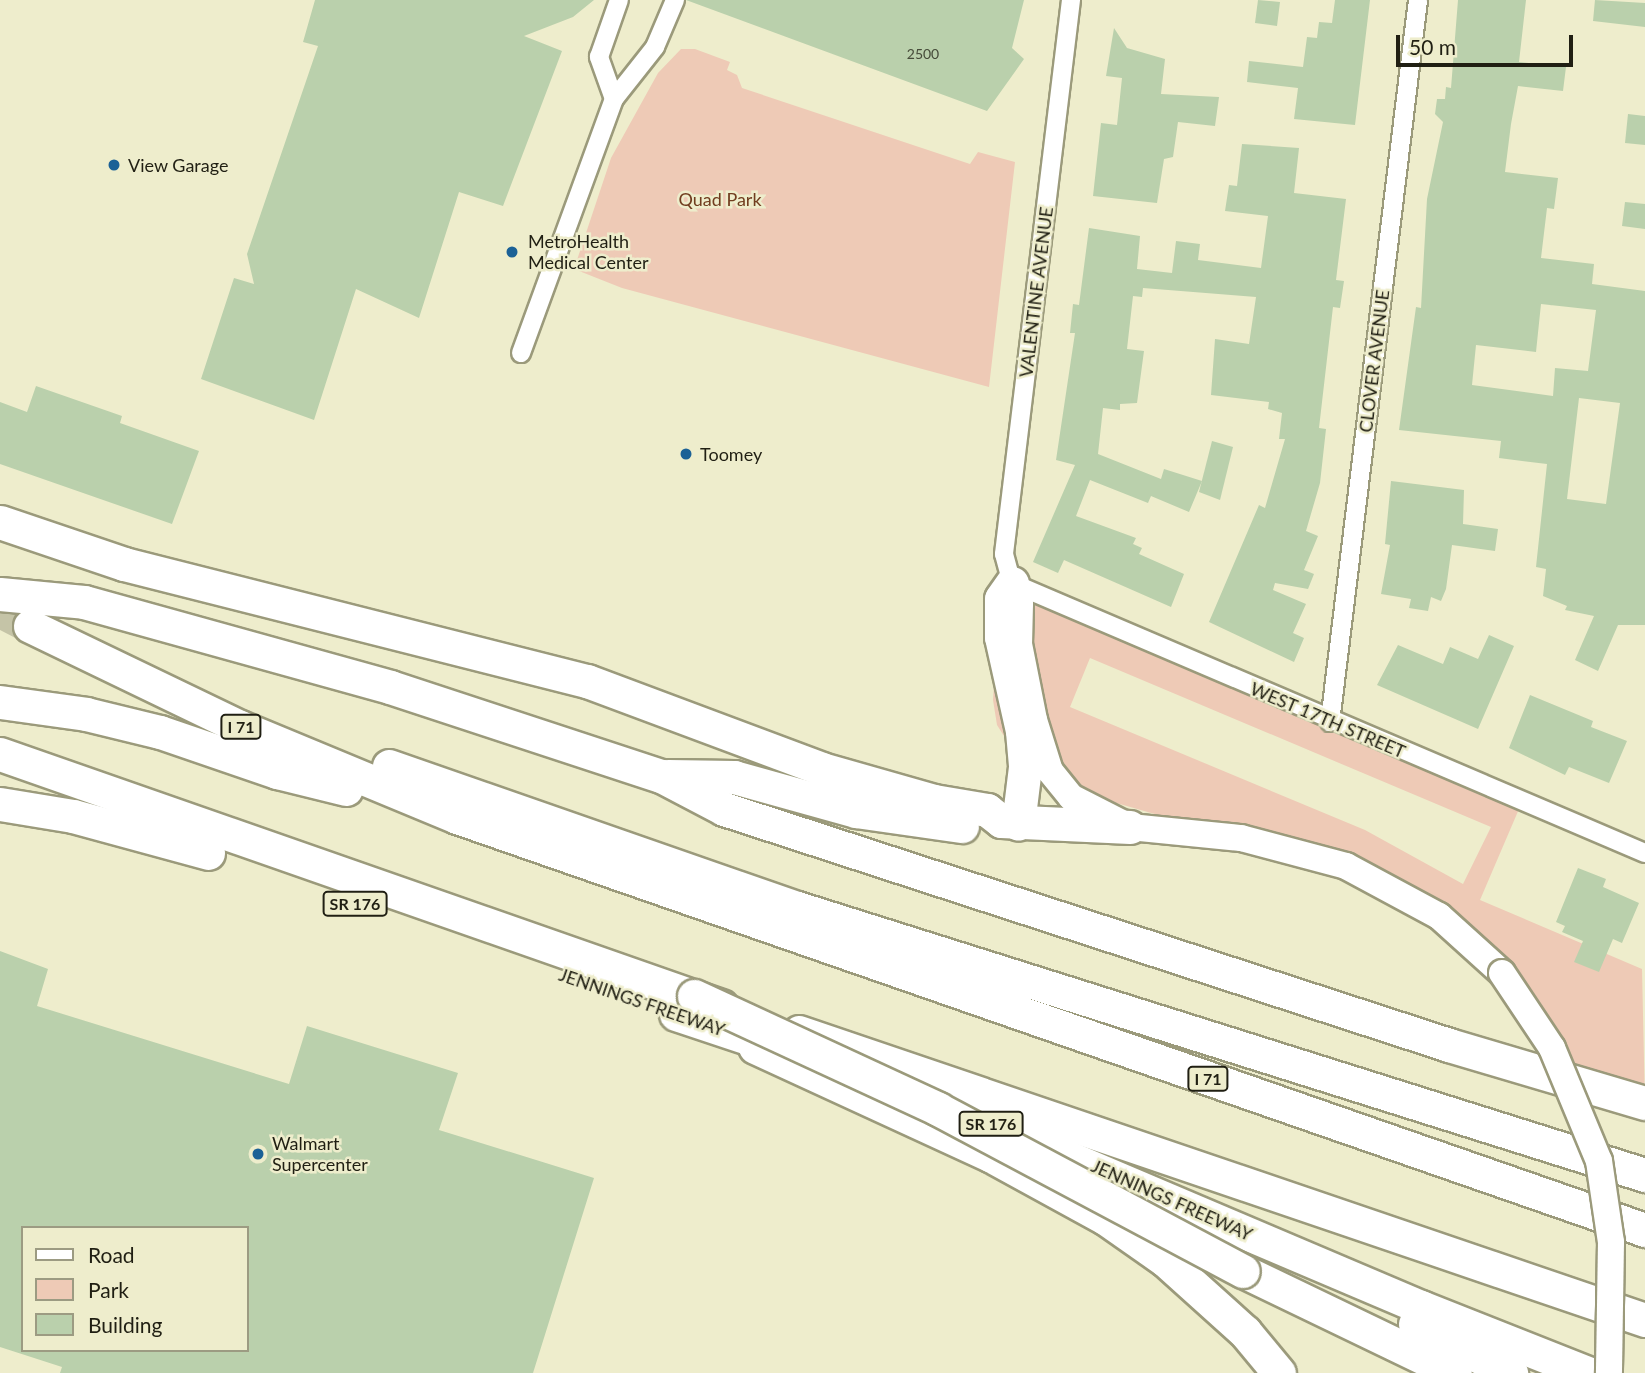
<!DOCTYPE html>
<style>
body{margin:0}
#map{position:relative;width:1645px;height:1373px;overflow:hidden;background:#eeedcc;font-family:Lato,sans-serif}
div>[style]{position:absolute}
.green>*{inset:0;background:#eecab6}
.building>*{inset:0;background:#bad0ac}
.highway-tunnel>*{height:33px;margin-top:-16.5px;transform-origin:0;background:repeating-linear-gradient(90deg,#c5c4a7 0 33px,transparent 0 50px)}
.roads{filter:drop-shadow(2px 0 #9b9a7b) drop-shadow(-2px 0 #9b9a7b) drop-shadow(0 2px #9b9a7b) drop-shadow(0 -2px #9b9a7b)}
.street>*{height:18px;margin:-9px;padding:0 9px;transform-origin:9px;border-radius:9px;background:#fff}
.secondary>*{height:26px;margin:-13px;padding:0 13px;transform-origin:13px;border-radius:13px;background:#fff}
.highway>*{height:33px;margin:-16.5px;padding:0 16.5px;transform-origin:16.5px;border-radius:16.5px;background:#fff}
.bridges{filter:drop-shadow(2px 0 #9b9a7b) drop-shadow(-2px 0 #9b9a7b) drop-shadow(0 2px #9b9a7b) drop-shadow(0 -2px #9b9a7b)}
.secondary-bridge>*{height:26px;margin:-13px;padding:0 13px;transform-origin:13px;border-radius:13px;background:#fff}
.highway-bridge>*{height:33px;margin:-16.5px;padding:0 16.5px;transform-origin:16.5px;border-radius:16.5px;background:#fff}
.dots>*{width:19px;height:19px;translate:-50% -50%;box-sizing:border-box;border:4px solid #eeedcc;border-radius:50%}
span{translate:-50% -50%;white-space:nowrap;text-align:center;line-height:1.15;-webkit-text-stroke:5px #eeedcc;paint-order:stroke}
.number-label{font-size:14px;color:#464b39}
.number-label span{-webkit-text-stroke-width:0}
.shield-label span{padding:2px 5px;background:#eeedcc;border:2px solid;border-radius:5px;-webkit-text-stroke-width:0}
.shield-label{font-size:16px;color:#201f13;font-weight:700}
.poi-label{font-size:18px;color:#201f13}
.left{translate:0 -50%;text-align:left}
.park-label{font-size:18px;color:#713d1f}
.street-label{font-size:18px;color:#201f13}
.legend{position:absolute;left:21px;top:1226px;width:228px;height:126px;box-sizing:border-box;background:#eeedcc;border:2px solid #9c9b82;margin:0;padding:9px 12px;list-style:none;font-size:21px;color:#201f13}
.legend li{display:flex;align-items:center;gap:14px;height:35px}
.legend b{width:35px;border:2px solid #9c9b82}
.scale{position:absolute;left:1396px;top:35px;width:177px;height:32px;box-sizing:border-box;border:4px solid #201f13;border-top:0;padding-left:9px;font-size:21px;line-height:24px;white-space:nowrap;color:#201f13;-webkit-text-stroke:5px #eeedcc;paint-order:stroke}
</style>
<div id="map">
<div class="green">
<i style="clip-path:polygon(681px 49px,695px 49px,730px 62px,727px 70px,737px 75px,742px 88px,970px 164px,978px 152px,1015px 162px,989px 387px,622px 288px,574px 269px,611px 158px,658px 73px)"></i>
<i style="clip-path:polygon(evenodd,1001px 579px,1522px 802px,1480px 900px,1642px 969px,1645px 1105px,1570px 1085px,1530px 1011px,1410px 900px,1200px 827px,1064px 788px,1021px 763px,997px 725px,993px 700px,1001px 579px,1090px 658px,1491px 827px,1463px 884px,1365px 830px,1070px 707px,1090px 658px)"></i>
</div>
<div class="building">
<i style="clip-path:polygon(315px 0,594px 0,573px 17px,524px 36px,562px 51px,503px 206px,459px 192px,419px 318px,356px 289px,314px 420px,201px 379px,234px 278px,254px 284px,247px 254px,318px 46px,303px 42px)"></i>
<i style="clip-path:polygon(686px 0,1024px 0,1012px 48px,1024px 59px,987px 111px)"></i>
<i style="clip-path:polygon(1258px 0,1280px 2px,1277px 26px,1255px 23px)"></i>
<i style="clip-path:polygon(1335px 0,1370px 0,1355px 125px,1294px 119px,1298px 88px,1247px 82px,1249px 61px,1303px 67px,1307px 37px,1317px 38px,1319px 22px,1332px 23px)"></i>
<i style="clip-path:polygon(evenodd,1458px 0,1526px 0,1519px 62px,1566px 67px,1563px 91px,1518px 86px,1511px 124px,1505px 172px,1558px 178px,1554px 209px,1547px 208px,1541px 258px,1594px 264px,1592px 284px,1645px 291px,1645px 625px,1618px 625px,1598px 671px,1575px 660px,1594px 616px,1565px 610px,1567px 606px,1543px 596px,1546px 569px,1536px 567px,1547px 464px,1499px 458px,1501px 441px,1399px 430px,1416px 307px,1421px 308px,1427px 199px,1443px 122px,1435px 114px,1437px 99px,1445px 99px,1446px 87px,1451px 88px,1458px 0,1541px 304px,1596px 310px,1588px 371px,1555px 368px,1553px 396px,1472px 385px,1476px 345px,1536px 352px,1541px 304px,1458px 0,1579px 398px,1620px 403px,1606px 504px,1567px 499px,1579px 398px)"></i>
<i style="clip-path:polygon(1595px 0,1645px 3px,1645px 27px,1593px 21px)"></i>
<i style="clip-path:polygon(1114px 28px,1127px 48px,1165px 59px,1161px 94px,1219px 97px,1215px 126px,1178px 122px,1173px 157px,1164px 159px,1157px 203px,1093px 196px,1101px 123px,1117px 125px,1122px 78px,1106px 76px)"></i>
<i style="clip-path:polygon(1628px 114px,1645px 116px,1645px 145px,1625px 143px)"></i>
<i style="clip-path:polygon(1242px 144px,1299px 148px,1294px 193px,1346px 199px,1336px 280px,1344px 281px,1340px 308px,1333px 307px,1319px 428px,1326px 429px,1320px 483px,1306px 531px,1318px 536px,1304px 570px,1314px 574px,1308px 589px,1275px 583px,1273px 590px,1306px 604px,1293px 633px,1304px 638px,1294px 662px,1209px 622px,1259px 505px,1265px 508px,1285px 439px,1279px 439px,1282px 413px,1268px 409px,1269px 402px,1211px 395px,1215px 339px,1249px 344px,1256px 297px,1143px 288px,1142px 297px,1133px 296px,1127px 349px,1144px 351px,1137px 403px,1120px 404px,1120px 410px,1103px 408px,1098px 454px,1161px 479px,1164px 469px,1202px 481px,1189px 512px,1151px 496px,1148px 503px,1090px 480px,1076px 516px,1136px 538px,1133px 544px,1142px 548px,1139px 554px,1184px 574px,1171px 607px,1064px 560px,1058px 573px,1033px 562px,1075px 465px,1056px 460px,1075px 333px,1070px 333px,1073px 304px,1079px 305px,1089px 228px,1140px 236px,1137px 269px,1172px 273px,1176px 241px,1200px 244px,1198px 260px,1261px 268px,1268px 216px,1225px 211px,1229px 185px,1237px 186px)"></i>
<i style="clip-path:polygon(1625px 202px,1645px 204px,1645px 229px,1622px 226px)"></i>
<i style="clip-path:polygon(36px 386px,122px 416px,120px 423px,199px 451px,172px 524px,0 464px,0 402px,27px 412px)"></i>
<i style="clip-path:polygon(1212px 441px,1233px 447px,1220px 500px,1199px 492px)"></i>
<i style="clip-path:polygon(1391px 481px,1464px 490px,1463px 524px,1498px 529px,1495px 551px,1452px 545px,1446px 589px,1441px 601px,1431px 597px,1428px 611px,1409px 608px,1411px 599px,1381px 594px,1390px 545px,1385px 544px)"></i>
<i style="clip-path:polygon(1489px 635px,1514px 646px,1478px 729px,1377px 685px,1398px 645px,1443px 664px,1450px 647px,1478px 659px)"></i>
<i style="clip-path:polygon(1530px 695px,1593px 721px,1591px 727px,1627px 741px,1609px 783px,1569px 767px,1565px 775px,1509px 748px)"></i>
<i style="clip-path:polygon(1578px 868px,1606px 879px,1603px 887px,1639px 903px,1622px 943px,1613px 939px,1599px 972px,1574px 962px,1583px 941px,1562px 932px,1565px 926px,1556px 922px)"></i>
<i style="clip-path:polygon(evenodd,0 951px,48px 969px,37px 1006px,289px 1084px,307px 1026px,458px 1073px,439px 1130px,594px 1178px,533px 1373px,60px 1373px,62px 1367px,0 1347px,0 951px,23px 1228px,247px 1228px,247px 1350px,23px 1350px,23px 1228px)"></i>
</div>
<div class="highway-tunnel">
<i style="left:0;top:611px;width:34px;rotate:27deg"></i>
</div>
<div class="roads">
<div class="street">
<i style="left:1071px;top:0;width:558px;rotate:96.9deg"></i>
<i style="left:1004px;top:554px;width:30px;rotate:75deg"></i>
<i style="left:1012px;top:583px;width:688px;rotate:23.1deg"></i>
<i style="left:614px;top:99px;width:45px;rotate:-109.7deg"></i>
<i style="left:599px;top:57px;width:60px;rotate:-70.7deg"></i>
<i style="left:521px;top:353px;width:270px;rotate:-69.9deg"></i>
<i style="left:614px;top:99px;width:66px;rotate:-51.7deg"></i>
<i style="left:655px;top:47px;width:51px;rotate:-66.9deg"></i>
<i style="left:1330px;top:722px;width:727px;rotate:-83.05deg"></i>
</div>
<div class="secondary">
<i style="left:1012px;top:583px;width:22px;rotate:69deg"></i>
<i style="left:1020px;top:604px;width:40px;rotate:91.4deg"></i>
<i style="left:1019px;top:644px;width:77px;rotate:78.8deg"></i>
<i style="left:1034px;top:720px;width:53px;rotate:72.6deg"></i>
<i style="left:1050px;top:771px;width:33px;rotate:51deg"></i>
<i style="left:1071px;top:797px;width:66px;rotate:27deg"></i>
<i style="left:1130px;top:827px;width:112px;rotate:5.7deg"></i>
<i style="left:1241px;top:838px;width:109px;rotate:14.9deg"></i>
<i style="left:1346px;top:866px;width:106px;rotate:28.3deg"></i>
<i style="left:1439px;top:916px;width:85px;rotate:42.1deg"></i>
</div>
<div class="highway">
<i style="left:0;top:522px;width:131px;rotate:18.7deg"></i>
<i style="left:124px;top:564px;width:478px;rotate:14.2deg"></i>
<i style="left:587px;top:681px;width:251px;rotate:20.5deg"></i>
<i style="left:822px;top:769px;width:116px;rotate:15.9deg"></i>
<i style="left:934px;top:801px;width:54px;rotate:9.6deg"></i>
<i style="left:987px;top:810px;width:18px;rotate:38deg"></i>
<i style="left:1001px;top:821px;width:129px;rotate:2.7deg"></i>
<i style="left:1012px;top:583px;width:19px;rotate:125deg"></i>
<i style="left:1001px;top:599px;width:38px;rotate:90deg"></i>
<i style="left:1001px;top:637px;width:96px;rotate:77.4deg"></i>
<i style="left:1022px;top:731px;width:36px;rotate:85deg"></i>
<i style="left:1025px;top:767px;width:57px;rotate:97deg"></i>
<i style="left:0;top:594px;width:84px;rotate:5.4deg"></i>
<i style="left:84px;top:602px;width:318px;rotate:15.5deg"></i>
<i style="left:390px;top:687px;width:285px;rotate:18.2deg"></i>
<i style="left:661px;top:776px;width:71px;rotate:27.6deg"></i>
<i style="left:724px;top:809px;width:762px;rotate:18.03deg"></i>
<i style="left:1449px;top:1045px;width:204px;rotate:16.5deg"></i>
<i style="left:30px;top:626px;width:233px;rotate:25.7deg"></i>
<i style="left:240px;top:727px;width:235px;rotate:22.5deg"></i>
<i style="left:457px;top:817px;width:1258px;rotate:19.17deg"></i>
<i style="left:0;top:702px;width:87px;rotate:7.9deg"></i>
<i style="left:86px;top:714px;width:76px;rotate:13.7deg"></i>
<i style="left:160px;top:732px;width:124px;rotate:18.9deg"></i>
<i style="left:277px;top:772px;width:71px;rotate:13.8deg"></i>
<i style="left:0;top:754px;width:764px;rotate:19.27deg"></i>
<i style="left:389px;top:766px;width:432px;rotate:19.2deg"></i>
<i style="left:797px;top:908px;width:889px;rotate:17.48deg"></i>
<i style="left:668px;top:776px;width:66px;rotate:0.9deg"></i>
<i style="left:734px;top:777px;width:127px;rotate:15.6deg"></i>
<i style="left:856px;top:811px;width:107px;rotate:8.1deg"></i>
<i style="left:0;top:804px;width:74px;rotate:9.3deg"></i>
<i style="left:73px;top:816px;width:140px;rotate:15.3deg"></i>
<i style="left:676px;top:1014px;width:111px;rotate:18.4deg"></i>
<i style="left:799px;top:1032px;width:894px;rotate:18.8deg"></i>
<i style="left:755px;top:1047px;width:259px;rotate:24.7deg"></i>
<i style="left:990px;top:1155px;width:131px;rotate:28.7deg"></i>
<i style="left:1105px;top:1218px;width:73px;rotate:35deg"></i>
<i style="left:1165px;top:1260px;width:108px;rotate:42deg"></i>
<i style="left:1245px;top:1332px;width:53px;rotate:50.3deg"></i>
<i style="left:987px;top:1123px;width:471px;rotate:23deg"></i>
<i style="left:1421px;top:1307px;width:180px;rotate:21.6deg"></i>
<i style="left:1243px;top:1271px;width:235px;rotate:25.7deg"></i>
<i style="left:1415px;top:1324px;width:108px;rotate:27deg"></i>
</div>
</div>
<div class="bridges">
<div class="secondary-bridge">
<i style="left:1502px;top:973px;width:90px;rotate:56.3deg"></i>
<i style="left:1552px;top:1048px;width:122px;rotate:67.4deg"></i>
<i style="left:1599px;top:1161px;width:82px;rotate:81.6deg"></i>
<i style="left:1611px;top:1242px;width:131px;rotate:90.9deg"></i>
</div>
<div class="highway-bridge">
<i style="left:694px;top:996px;width:269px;rotate:24.8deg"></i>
<i style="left:938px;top:1109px;width:345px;rotate:28deg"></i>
</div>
</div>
<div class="dots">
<i style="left:114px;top:165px;background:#1b6196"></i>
<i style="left:512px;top:252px;background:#1b6196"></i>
<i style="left:686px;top:454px;background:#1b6196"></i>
<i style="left:258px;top:1154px;background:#1b6196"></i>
</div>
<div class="number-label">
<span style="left:923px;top:54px">2500</span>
</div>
<div class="shield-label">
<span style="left:241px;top:727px">I 71</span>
<span style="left:355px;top:904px">SR 176</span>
<span style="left:1208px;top:1079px">I 71</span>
<span style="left:991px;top:1124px">SR 176</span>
</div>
<div class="poi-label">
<span class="left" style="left:128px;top:165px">View Garage</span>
<span class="left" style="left:528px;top:252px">MetroHealth<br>Medical Center</span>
<span class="left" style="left:700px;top:454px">Toomey</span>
<span class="left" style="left:272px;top:1154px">Walmart<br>Supercenter</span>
</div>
<div class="park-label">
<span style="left:720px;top:199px">Quad Park</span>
</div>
<div class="street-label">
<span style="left:1036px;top:292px;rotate:-83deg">VALENTINE AVENUE</span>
<span style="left:1374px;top:361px;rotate:-83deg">CLOVER AVENUE</span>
<span style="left:1328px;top:720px;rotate:23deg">WEST 17TH STREET</span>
<span style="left:642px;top:1002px;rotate:19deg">JENNINGS FREEWAY</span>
<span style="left:1172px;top:1200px;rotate:24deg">JENNINGS FREEWAY</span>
</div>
<ul class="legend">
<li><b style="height:9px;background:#fff"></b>Road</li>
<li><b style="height:19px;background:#eecab6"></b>Park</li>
<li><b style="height:19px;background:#bad0ac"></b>Building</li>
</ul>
<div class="scale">50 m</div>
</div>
